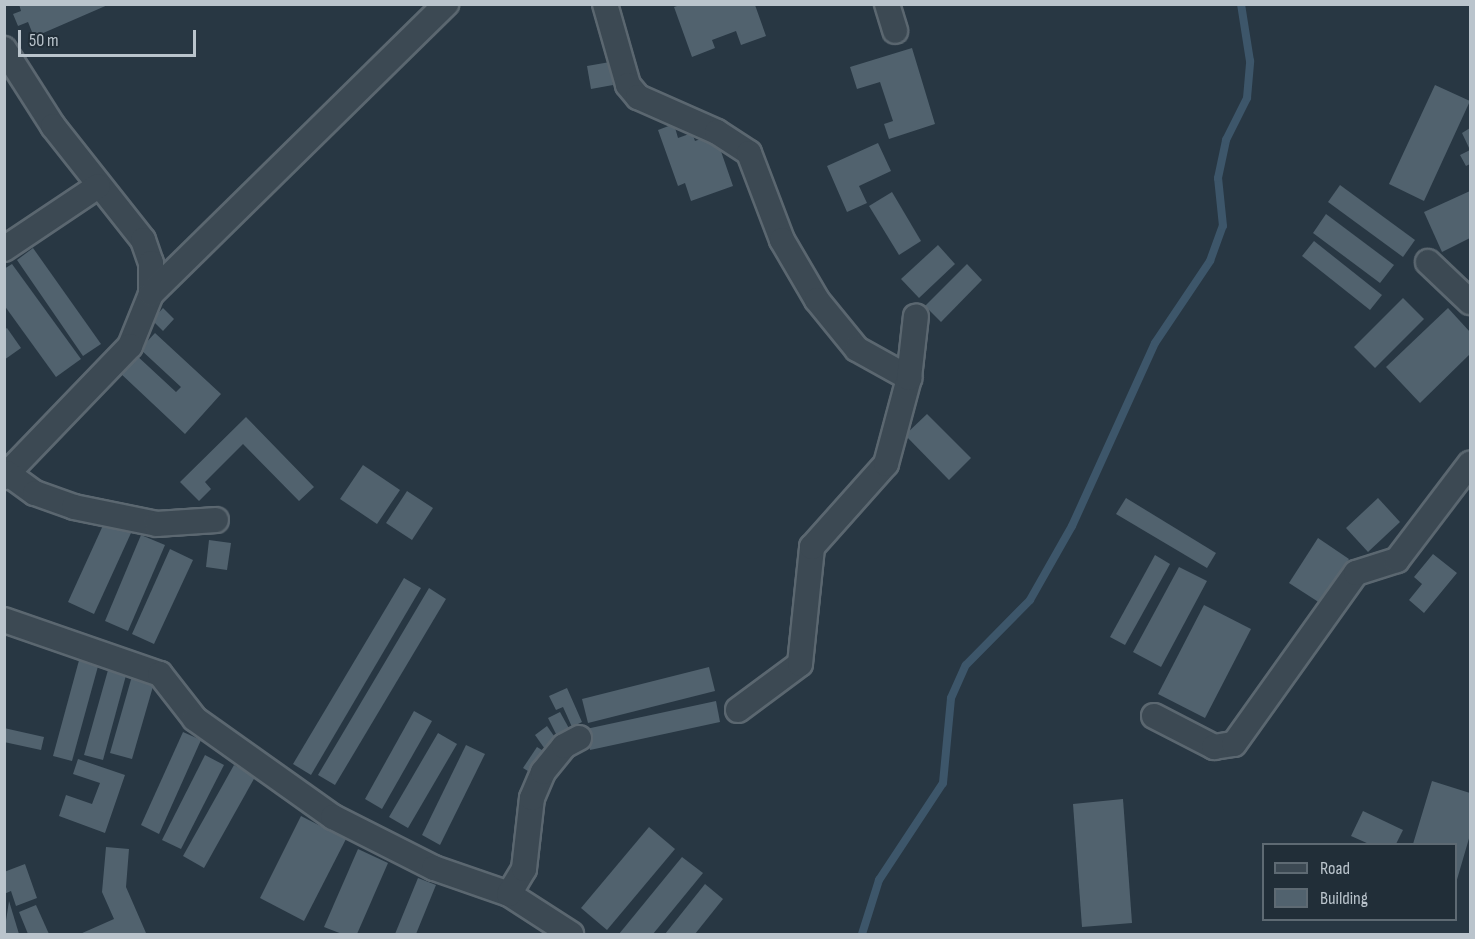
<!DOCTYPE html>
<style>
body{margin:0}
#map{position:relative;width:1475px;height:939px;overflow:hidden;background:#283743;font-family:"Sofia Sans Condensed",sans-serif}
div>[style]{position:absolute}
.stream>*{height:8px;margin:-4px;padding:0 4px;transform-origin:4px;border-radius:4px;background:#3d566a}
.building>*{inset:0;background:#51626e}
.roads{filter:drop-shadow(2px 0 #5b6770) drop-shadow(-2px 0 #5b6770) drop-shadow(0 2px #5b6770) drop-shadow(0 -2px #5b6770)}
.minor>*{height:24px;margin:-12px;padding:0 12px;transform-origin:12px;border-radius:12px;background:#3c4953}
span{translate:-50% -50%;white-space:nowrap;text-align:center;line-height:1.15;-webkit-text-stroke:5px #212e38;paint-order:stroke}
.frame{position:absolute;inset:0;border:6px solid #bac4cc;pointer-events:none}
.legend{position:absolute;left:1262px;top:843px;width:195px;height:78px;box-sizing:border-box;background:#212e38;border:2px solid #5e6a73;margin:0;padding:8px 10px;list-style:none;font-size:18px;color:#bac4cc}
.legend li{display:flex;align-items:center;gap:12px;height:30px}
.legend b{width:30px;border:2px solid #5e6a73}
.scale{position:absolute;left:18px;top:30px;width:178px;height:27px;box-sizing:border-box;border:3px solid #bac4cc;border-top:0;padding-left:8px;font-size:18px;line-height:21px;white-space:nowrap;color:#bac4cc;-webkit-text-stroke:4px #212e38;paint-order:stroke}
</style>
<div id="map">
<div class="stream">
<i style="left:862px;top:934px;width:57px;rotate:-72.5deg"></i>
<i style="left:879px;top:880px;width:116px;rotate:-56.6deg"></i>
<i style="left:943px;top:783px;width:85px;rotate:-84.6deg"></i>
<i style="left:951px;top:698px;width:36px;rotate:-66deg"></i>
<i style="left:966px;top:665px;width:91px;rotate:-45.4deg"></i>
<i style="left:1030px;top:600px;width:85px;rotate:-60.4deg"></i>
<i style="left:1072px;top:526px;width:201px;rotate:-65.6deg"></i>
<i style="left:1155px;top:343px;width:99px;rotate:-56.1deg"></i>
<i style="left:1210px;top:261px;width:37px;rotate:-70deg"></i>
<i style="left:1223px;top:226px;width:48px;rotate:-95.9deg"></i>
<i style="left:1218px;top:178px;width:39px;rotate:-78deg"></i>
<i style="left:1226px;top:140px;width:47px;rotate:-63.4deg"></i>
<i style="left:1247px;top:98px;width:37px;rotate:-85deg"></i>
<i style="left:1250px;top:61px;width:58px;rotate:-99deg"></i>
</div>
<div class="building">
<i style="clip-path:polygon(19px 4px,110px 4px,34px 37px,28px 22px,18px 26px,13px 14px,21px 11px)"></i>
<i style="clip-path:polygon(680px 5px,755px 5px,766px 36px,741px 45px,736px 31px,712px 40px,715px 48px,692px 57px,674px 7px)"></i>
<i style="clip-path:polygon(912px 48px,935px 124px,889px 139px,884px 124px,893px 121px,880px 82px,857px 89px,850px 67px)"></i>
<i style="clip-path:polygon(610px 62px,613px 85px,591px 89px,587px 66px)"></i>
<i style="clip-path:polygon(1435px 85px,1470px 101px,1424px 201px,1389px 184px)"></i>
<i style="clip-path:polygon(674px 124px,678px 138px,692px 133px,695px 141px,715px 134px,733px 186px,691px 201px,685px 183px,678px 186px,658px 130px)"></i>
<i style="clip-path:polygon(1470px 128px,1470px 164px,1466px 166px,1460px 155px,1470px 150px,1462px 133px)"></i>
<i style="clip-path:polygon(878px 143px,891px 171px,859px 186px,867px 203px,847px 212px,827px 166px)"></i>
<i style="clip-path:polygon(1340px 185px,1415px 240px,1403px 257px,1328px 202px)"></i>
<i style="clip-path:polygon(1470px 191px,1470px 238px,1442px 252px,1424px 212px)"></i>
<i style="clip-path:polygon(892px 192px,921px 241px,899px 255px,869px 206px)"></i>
<i style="clip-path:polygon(1326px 214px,1394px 265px,1380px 283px,1313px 233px)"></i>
<i style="clip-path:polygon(1314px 241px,1382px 295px,1370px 310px,1302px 256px)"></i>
<i style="clip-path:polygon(938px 245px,955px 264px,919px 298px,901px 279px)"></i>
<i style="clip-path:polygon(33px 248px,101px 344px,83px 356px,17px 260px)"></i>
<i style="clip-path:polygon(12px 264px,81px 359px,56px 377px,4px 305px,4px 269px)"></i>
<i style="clip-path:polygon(967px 264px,982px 280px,941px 322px,925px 306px)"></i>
<i style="clip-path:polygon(1403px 298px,1424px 319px,1375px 368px,1354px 347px)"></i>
<i style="clip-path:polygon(163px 308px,174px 319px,163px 331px,152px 320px)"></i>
<i style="clip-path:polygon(1448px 308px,1470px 332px,1470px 354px,1420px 403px,1386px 367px)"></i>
<i style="clip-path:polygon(7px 328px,21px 348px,4px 360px,4px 330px)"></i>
<i style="clip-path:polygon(155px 333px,221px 394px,185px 434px,119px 372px,135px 354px,176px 392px,181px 387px,140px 349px)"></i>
<i style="clip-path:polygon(927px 414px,971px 458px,949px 480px,905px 435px)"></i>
<i style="clip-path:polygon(246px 417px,314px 487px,299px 501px,243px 444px,205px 482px,211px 489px,199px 501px,180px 482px)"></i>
<i style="clip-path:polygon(363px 465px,400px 490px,377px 524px,340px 499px)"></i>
<i style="clip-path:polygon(407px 491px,433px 508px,412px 540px,386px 523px)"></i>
<i style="clip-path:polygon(1126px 498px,1216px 553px,1207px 568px,1116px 514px)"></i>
<i style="clip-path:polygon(1378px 498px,1400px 522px,1368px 552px,1346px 528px)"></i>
<i style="clip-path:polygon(105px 521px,131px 533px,94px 614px,68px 602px)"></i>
<i style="clip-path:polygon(141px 535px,165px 545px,128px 631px,105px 621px)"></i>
<i style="clip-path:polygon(1318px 538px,1349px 559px,1320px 603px,1289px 583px)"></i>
<i style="clip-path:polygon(209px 540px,231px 543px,227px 570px,206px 567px)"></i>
<i style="clip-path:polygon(170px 549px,193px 560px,154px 644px,132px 634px)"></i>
<i style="clip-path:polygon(1433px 554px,1457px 573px,1424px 613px,1409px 600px,1422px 584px,1414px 577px)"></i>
<i style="clip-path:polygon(1155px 555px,1170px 564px,1125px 645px,1110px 637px)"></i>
<i style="clip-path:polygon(1179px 567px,1207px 581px,1161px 667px,1133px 652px)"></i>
<i style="clip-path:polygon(404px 578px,421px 588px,311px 775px,293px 764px)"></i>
<i style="clip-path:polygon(429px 588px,446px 599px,335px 785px,318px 775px)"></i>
<i style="clip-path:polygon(1204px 605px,1251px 629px,1205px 718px,1158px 694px)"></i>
<i style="clip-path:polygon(81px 653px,100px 659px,72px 761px,53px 756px)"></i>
<i style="clip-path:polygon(110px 663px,128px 668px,103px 760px,84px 755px)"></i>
<i style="clip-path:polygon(709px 667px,715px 691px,588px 723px,582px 699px)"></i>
<i style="clip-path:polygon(134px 669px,156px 676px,132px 759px,110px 753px)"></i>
<i style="clip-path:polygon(567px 688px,582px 722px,572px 727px,563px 707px,556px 710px,549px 696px)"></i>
<i style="clip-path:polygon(716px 701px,720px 722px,590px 750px,586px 729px)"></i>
<i style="clip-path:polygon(414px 711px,432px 721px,382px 809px,365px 799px)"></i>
<i style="clip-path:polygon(560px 712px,571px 732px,558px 738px,548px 718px)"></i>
<i style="clip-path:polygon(547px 726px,559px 743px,547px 752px,535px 735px)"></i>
<i style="clip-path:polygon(4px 728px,44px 737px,41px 750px,4px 742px)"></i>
<i style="clip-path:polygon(183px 732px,201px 740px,159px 834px,141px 825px)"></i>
<i style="clip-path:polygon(438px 733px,457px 744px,408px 828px,389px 817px)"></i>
<i style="clip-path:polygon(466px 745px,485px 754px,440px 845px,422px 835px)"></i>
<i style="clip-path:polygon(537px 747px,550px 755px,536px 776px,523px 768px)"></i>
<i style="clip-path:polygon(205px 755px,224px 765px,181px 849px,162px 840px)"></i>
<i style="clip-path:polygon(78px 759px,125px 775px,105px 833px,59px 816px,66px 795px,92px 804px,100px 783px,73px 774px)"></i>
<i style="clip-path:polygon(234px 765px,255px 777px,204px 868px,183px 856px)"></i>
<i style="clip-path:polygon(1432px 781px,1470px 793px,1470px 835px,1456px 883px,1456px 844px,1413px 844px)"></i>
<i style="clip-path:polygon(1123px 799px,1132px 923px,1082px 927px,1073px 804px)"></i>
<i style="clip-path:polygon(1363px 811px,1403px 830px,1396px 844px,1369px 844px,1351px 836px)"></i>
<i style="clip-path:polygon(301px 816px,346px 839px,304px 921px,260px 898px)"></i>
<i style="clip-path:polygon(649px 827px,675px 849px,607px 930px,581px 908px)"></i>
<i style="clip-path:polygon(106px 847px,129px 849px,126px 887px,146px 933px,80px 934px,114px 919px,102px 892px)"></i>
<i style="clip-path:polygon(358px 849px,388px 863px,357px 934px,342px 934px,324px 927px)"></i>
<i style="clip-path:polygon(682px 857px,703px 873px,653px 934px,619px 934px)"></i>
<i style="clip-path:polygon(25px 864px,37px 898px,16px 906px,11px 891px,4px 894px,4px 872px)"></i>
<i style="clip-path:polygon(418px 878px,436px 885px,416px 934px,395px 934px)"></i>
<i style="clip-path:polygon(705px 884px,723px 899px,695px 934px,665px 934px)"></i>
<i style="clip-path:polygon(9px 901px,19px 934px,4px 934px)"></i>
<i style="clip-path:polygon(36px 905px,49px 934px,28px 934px,19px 912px)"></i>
</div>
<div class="roads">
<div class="minor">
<i style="left:605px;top:4px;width:84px;rotate:74.1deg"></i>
<i style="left:628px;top:85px;width:16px;rotate:50deg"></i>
<i style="left:638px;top:97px;width:86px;rotate:23.9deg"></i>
<i style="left:717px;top:132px;width:38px;rotate:33deg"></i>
<i style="left:749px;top:153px;width:93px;rotate:69.2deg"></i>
<i style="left:782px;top:240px;width:69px;rotate:59.7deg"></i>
<i style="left:817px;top:300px;width:63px;rotate:50.8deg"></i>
<i style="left:857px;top:349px;width:60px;rotate:29.1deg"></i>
<i style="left:887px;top:4px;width:28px;rotate:73deg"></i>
<i style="left:4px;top:49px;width:91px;rotate:57.5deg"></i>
<i style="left:53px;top:126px;width:145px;rotate:51.7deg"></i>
<i style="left:143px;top:240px;width:24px;rotate:71deg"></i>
<i style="left:151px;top:263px;width:31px;rotate:90deg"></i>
<i style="left:151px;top:294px;width:56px;rotate:112deg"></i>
<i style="left:130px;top:346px;width:182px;rotate:133.9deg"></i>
<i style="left:4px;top:249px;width:113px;rotate:-33.8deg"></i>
<i style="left:1428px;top:262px;width:58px;rotate:43.6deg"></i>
<i style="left:151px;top:294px;width:414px;rotate:-44.5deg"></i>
<i style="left:7px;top:473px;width:34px;rotate:36deg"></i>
<i style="left:35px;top:493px;width:41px;rotate:19.7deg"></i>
<i style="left:74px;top:507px;width:85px;rotate:11.6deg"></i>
<i style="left:157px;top:524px;width:59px;rotate:-3.9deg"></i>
<i style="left:4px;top:620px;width:165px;rotate:19.1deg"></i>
<i style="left:160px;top:674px;width:57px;rotate:52.1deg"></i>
<i style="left:195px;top:719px;width:169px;rotate:35.4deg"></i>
<i style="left:333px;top:817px;width:113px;rotate:26.8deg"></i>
<i style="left:434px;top:868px;width:79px;rotate:19.1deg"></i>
<i style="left:509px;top:894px;width:74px;rotate:32.8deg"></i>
<i style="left:738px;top:710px;width:77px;rotate:-36.6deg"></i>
<i style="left:800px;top:664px;width:118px;rotate:-84.1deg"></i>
<i style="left:812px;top:547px;width:111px;rotate:-48.3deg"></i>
<i style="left:886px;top:464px;width:89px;rotate:-75deg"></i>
<i style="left:909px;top:378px;width:62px;rotate:-83.6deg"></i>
<i style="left:1154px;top:716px;width:68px;rotate:27.3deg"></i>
<i style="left:1214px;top:747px;width:20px;rotate:-9deg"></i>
<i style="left:1234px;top:744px;width:210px;rotate:-54.5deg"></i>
<i style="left:1356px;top:573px;width:43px;rotate:-17.6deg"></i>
<i style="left:1397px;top:560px;width:121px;rotate:-52.8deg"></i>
<i style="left:509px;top:894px;width:29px;rotate:-59deg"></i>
<i style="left:524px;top:869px;width:71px;rotate:-83.6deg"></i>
<i style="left:532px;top:798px;width:28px;rotate:-67deg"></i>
<i style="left:543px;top:772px;width:33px;rotate:-51deg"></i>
<i style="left:564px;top:746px;width:17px;rotate:-28deg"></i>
</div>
</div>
<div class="frame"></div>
<ul class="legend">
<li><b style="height:8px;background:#3c4953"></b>Road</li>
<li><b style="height:16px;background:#51626e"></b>Building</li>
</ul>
<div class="scale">50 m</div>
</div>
